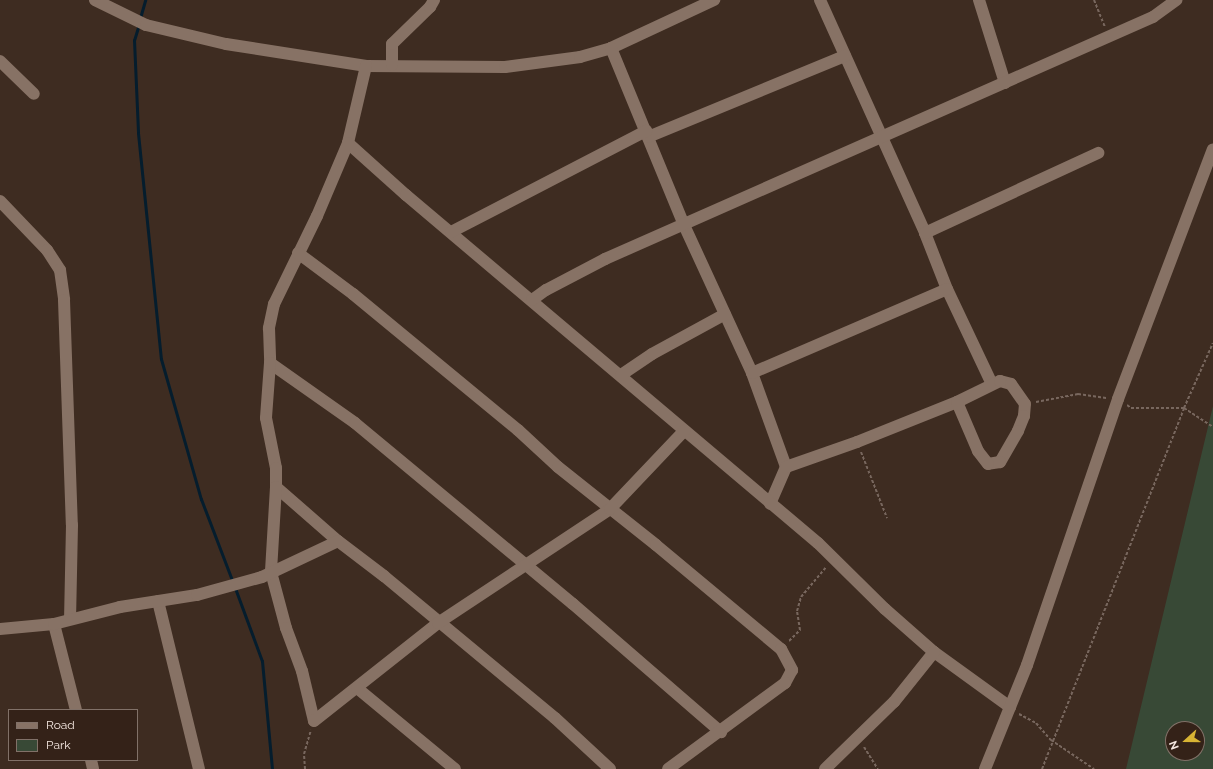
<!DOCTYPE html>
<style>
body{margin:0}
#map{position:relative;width:1213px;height:769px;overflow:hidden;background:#3e2c21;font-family:Raleway,sans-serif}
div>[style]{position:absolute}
.green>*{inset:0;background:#384936}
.stream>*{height:3px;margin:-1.5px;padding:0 1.5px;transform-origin:1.5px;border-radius:1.5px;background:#051d2d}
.path>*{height:2px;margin-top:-1px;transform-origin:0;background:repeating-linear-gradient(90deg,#78675e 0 3px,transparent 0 5px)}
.minor>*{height:12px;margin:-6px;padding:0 6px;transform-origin:6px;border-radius:6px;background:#877265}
span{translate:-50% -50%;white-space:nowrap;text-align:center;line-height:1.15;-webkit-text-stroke:3px #342218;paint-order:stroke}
.legend{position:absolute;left:8px;top:709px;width:130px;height:52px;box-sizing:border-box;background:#342218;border:1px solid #817168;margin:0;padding:5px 7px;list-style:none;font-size:12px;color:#f4e7e0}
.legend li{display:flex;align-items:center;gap:8px;height:20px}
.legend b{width:20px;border:1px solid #817168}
.north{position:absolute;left:1165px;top:721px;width:40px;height:40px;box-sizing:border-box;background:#342218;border:1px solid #817168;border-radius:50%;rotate:249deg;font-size:11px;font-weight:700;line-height:16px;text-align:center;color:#f4e7e0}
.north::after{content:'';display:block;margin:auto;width:14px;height:18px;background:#d8b434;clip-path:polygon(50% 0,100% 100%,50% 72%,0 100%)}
</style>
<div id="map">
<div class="green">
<i style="clip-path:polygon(evenodd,1213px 406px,1213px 769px,1126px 769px,1213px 406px,1173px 729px,1197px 729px,1197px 753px,1173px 753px,1173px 729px)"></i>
</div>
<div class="stream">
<i style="left:140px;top:18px;width:19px;rotate:-74deg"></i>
<i style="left:139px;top:24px;width:17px;rotate:107deg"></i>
<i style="left:134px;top:40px;width:93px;rotate:87.5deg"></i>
<i style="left:138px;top:133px;width:227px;rotate:84.2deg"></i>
<i style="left:161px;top:359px;width:146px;rotate:74.1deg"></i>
<i style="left:201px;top:499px;width:90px;rotate:69.1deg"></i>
<i style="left:235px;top:588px;width:78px;rotate:69.7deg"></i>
<i style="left:262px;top:661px;width:108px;rotate:84.7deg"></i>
</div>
<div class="path">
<i style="left:1094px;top:0;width:29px;rotate:68deg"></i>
<i style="left:1036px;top:402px;width:43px;rotate:-10.8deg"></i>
<i style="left:1078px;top:394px;width:30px;rotate:8deg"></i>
<i style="left:1127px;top:405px;width:5px;rotate:37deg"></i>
<i style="left:1131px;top:408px;width:53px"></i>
<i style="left:1184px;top:408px;width:35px;rotate:33deg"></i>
<i style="left:861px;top:452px;width:71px;rotate:68.5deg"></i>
<i style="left:789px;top:641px;width:16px;rotate:-45deg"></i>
<i style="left:800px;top:630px;width:19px;rotate:-99deg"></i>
<i style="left:797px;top:611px;width:15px;rotate:-74deg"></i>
<i style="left:801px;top:597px;width:39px;rotate:-50deg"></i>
<i style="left:1019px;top:714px;width:19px;rotate:28deg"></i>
<i style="left:1036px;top:723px;width:23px;rotate:49deg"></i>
<i style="left:1051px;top:740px;width:52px;rotate:34deg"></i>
<i style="left:864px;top:747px;width:26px;rotate:58deg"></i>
<i style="left:305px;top:769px;width:15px;rotate:-94deg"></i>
<i style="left:304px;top:754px;width:25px;rotate:-74deg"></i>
<i style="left:1042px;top:769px;width:388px;rotate:-68.5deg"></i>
<i style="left:1184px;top:408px;width:71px;rotate:-66deg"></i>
</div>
<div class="minor">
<i style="left:95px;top:0;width:57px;rotate:26.1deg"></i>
<i style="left:146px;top:25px;width:82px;rotate:13.4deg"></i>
<i style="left:226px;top:44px;width:142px;rotate:8.9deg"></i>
<i style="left:366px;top:66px;width:139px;rotate:0.4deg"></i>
<i style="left:505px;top:67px;width:76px;rotate:-7.6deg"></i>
<i style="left:580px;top:57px;width:32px;rotate:-16deg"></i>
<i style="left:611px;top:48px;width:114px;rotate:-25deg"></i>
<i style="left:820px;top:0;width:256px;rotate:65.7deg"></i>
<i style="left:925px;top:233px;width:60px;rotate:68.6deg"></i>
<i style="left:947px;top:289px;width:105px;rotate:64.7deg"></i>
<i style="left:979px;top:0;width:87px;rotate:72.6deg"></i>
<i style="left:611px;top:48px;width:191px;rotate:67.6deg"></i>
<i style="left:684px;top:225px;width:163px;rotate:65.3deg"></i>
<i style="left:752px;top:373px;width:100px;rotate:70.1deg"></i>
<i style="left:786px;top:467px;width:40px;rotate:113.4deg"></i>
<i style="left:0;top:61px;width:47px;rotate:44.1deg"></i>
<i style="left:392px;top:65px;width:21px;rotate:-90deg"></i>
<i style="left:392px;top:44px;width:53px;rotate:-44.2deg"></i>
<i style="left:430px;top:7px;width:8px;rotate:-60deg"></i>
<i style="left:366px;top:66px;width:79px;rotate:103.2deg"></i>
<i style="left:348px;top:143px;width:79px;rotate:113deg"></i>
<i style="left:317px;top:216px;width:98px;rotate:116deg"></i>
<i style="left:274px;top:304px;width:25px;rotate:102deg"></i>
<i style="left:269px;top:328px;width:35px;rotate:88deg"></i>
<i style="left:270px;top:363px;width:104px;rotate:35.2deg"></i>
<i style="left:355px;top:423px;width:283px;rotate:39.7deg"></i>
<i style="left:573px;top:604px;width:196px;rotate:40.9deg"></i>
<i style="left:648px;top:137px;width:213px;rotate:-22.4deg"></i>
<i style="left:348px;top:143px;width:78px;rotate:41.9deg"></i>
<i style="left:406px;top:195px;width:539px;rotate:40.19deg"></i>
<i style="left:818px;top:543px;width:94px;rotate:44.6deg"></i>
<i style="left:885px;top:609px;width:65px;rotate:41.3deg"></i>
<i style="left:934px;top:652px;width:94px;rotate:35.9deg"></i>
<i style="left:0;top:201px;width:68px;rotate:46.2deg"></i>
<i style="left:47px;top:250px;width:24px;rotate:57deg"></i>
<i style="left:60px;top:270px;width:30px;rotate:82deg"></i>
<i style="left:64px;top:300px;width:225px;rotate:88deg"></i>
<i style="left:72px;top:525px;width:94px;rotate:91.2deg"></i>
<i style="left:451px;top:232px;width:220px;rotate:-27.4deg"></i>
<i style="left:925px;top:233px;width:191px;rotate:-24.8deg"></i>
<i style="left:298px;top:253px;width:69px;rotate:36.7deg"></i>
<i style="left:353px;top:294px;width:214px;rotate:39.5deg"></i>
<i style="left:518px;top:430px;width:54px;rotate:42.8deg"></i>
<i style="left:558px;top:467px;width:125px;rotate:38.5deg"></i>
<i style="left:656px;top:545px;width:163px;rotate:39.8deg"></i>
<i style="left:781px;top:649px;width:24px;rotate:62deg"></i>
<i style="left:792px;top:670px;width:15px;rotate:118deg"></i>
<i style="left:785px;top:683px;width:145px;rotate:143.7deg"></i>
<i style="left:532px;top:300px;width:17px;rotate:-36deg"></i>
<i style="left:546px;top:290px;width:67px;rotate:-27.7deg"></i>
<i style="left:605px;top:259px;width:599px;rotate:-23.83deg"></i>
<i style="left:1153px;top:17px;width:29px;rotate:-36deg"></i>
<i style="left:270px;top:363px;width:55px;rotate:94.2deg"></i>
<i style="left:266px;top:418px;width:51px;rotate:78.7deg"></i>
<i style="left:276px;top:468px;width:19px;rotate:90deg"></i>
<i style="left:276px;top:487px;width:82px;rotate:41.1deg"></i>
<i style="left:338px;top:541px;width:58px;rotate:37.3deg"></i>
<i style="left:384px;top:576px;width:222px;rotate:39.7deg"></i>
<i style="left:555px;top:718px;width:75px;rotate:42.8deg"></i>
<i style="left:752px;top:373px;width:212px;rotate:-23.3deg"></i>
<i style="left:621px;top:375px;width:37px;rotate:-34deg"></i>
<i style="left:652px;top:354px;width:83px;rotate:-28.7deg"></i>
<i style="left:786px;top:467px;width:75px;rotate:-19.4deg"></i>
<i style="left:857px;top:442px;width:108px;rotate:-21.8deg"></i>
<i style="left:957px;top:402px;width:48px;rotate:-26deg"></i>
<i style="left:1000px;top:381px;width:11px;rotate:15deg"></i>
<i style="left:1011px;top:384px;width:24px;rotate:55deg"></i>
<i style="left:1025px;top:404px;width:12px;rotate:95deg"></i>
<i style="left:1024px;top:416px;width:16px;rotate:112deg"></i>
<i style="left:1018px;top:431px;width:36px;rotate:120deg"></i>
<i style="left:1000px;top:462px;width:12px;rotate:171deg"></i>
<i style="left:988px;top:464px;width:16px;rotate:-128deg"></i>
<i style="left:978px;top:451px;width:53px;rotate:-113.2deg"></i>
<i style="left:276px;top:487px;width:85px;rotate:93.4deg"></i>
<i style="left:271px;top:572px;width:58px;rotate:75deg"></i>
<i style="left:286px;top:628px;width:46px;rotate:69.6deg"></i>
<i style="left:302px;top:671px;width:51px;rotate:76.5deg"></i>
<i style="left:314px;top:721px;width:158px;rotate:-38.3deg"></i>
<i style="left:438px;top:623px;width:206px;rotate:-33.5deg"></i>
<i style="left:610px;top:509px;width:108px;rotate:-46.5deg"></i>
<i style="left:158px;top:601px;width:173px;rotate:76.3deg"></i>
<i style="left:54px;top:624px;width:89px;rotate:75.7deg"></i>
<i style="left:0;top:629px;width:54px;rotate:-5.3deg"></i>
<i style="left:54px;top:624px;width:68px;rotate:-14.4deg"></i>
<i style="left:120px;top:607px;width:78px;rotate:-8.9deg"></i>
<i style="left:197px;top:595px;width:67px;rotate:-15.5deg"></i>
<i style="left:262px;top:577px;width:84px;rotate:-25.3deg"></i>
<i style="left:357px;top:688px;width:127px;rotate:39.6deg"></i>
<i style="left:91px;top:760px;width:9px;rotate:77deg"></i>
<i style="left:825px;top:769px;width:96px;rotate:-44.2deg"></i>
<i style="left:894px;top:702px;width:64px;rotate:-51.3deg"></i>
<i style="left:985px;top:769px;width:112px;rotate:-68deg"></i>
<i style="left:1027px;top:665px;width:281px;rotate:-71.1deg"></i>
<i style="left:1118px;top:399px;width:267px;rotate:-69.2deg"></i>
</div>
<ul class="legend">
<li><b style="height:5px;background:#877265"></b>Road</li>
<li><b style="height:11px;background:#384936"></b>Park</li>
</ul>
<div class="north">N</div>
</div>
